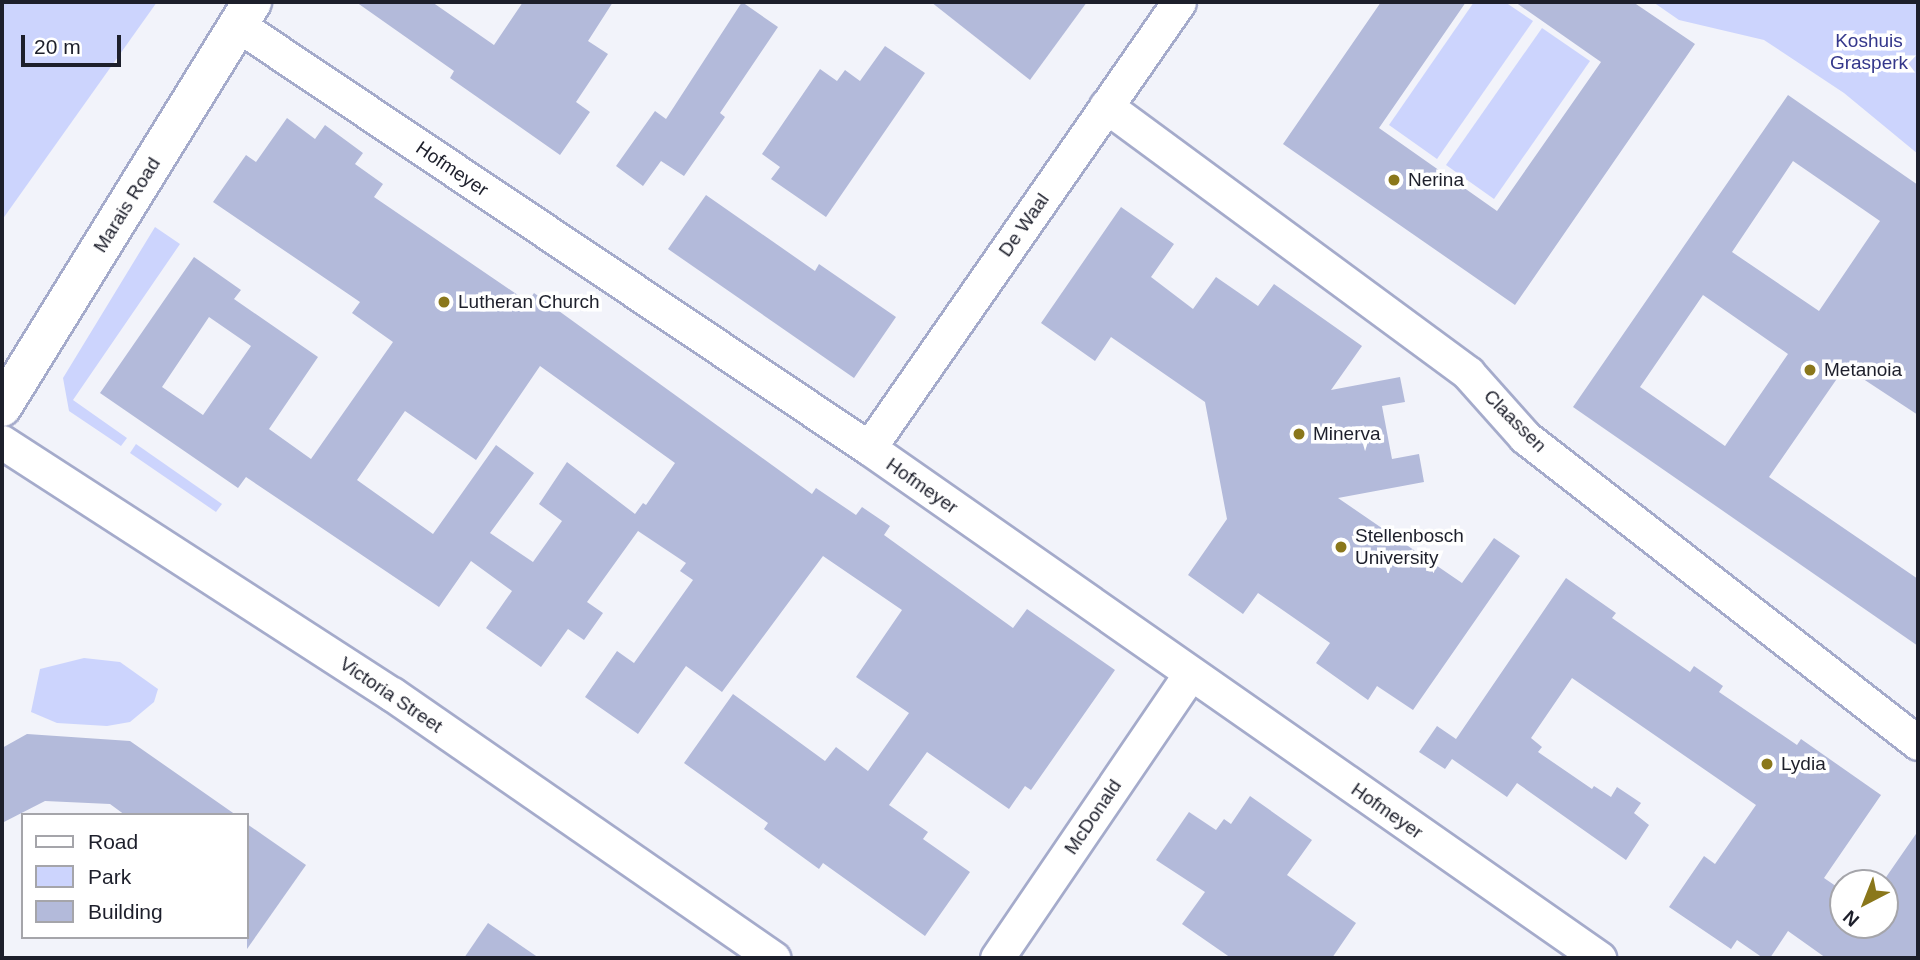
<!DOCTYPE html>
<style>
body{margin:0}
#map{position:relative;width:1920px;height:960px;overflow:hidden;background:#f2f3fa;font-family:Helvetica,sans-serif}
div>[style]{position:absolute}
.green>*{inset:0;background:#ccd4fd}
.building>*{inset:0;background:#b3bada}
.roads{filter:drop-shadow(2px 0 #a5abcb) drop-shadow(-2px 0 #a5abcb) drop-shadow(0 2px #a5abcb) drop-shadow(0 -2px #a5abcb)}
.minor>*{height:33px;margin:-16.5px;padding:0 16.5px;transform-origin:16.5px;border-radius:16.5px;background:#fff}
.tertiary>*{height:38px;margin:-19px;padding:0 19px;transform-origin:19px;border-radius:19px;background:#fff}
.dots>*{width:19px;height:19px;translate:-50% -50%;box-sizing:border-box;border:4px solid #fff;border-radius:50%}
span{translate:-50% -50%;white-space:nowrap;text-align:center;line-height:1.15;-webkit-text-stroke:7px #fff;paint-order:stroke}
.park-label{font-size:19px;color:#34378b}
.street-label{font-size:19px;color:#1d1f2b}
.poi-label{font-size:19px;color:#1d1f2b}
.left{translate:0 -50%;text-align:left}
.frame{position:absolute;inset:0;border:4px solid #1d1f2b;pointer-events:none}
.legend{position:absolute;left:21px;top:813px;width:228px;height:126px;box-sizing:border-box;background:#fff;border:2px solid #a5a5aa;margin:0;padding:9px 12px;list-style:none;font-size:21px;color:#1d1f2b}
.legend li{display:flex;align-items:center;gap:14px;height:35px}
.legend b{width:35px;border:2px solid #a5a5aa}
.north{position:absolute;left:1829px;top:869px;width:70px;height:70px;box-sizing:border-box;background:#fff;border:2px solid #a5a5aa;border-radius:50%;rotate:222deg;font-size:19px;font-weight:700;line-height:28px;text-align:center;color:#1d1f2b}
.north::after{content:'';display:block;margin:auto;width:24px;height:32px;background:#8a771b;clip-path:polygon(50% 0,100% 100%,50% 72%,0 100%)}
.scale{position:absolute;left:21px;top:35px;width:100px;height:32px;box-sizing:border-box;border:4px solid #1d1f2b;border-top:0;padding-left:9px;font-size:21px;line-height:24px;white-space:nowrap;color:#1d1f2b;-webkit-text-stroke:5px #fff;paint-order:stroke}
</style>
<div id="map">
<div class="green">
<i style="clip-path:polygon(2px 2px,157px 2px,2px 220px)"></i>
<i style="clip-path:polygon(1474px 2px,1505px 2px,1533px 21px,1437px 159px,1389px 125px)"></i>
<i style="clip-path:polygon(1653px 2px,1918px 2px,1918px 154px,1844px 93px,1764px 40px,1679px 20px)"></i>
<i style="clip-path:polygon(1542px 28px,1590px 61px,1494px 199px,1446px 165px)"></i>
<i style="clip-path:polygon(155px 227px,180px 244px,73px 400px,127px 438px,121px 446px,69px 411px,63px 378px)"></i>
<i style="clip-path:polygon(136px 444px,222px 504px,216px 512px,130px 453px)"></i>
<i style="clip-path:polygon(84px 658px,120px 662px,158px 689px,154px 702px,130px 722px,107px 726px,57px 723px,31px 712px,40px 669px)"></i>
</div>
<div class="building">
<i style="clip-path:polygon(356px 2px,432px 2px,494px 45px,523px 2px,613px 2px,588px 41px,608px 54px,576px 102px,590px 112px,560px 155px,450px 78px,454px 71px)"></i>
<i style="clip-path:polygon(742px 2px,778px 27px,720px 113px,725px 117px,684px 176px,661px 161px,643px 186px,616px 166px,655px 111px,666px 119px)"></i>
<i style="clip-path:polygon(931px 2px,1087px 2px,1030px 80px)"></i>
<i style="clip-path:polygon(1381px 2px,1466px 2px,1379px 128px,1497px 211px,1601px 62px,1515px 2px,1633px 2px,1695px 44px,1515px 305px,1283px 144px)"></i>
<i style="clip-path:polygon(885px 46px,925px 73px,826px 217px,771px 179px,780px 167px,762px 154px,820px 69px,837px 81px,845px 70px,860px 81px)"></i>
<i style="clip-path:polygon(evenodd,1788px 95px,1918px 185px,1918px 415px,1845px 367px,1769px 477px,1918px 579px,1918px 646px,1573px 407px,1788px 95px,1793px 161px,1880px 221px,1819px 311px,1732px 252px,1793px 161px,1788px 95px,1703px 295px,1788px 354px,1725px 446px,1640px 387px,1703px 295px)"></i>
<i style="clip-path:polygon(evenodd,287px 118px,315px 139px,325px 125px,363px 153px,355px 164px,383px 184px,374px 197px,528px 302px,534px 293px,812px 494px,816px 488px,856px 515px,862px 507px,890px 526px,884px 535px,1013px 628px,1027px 609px,1115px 670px,1031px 790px,1025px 786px,1009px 809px,927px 752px,889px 805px,928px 832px,923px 839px,970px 872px,925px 936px,823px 863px,819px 869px,764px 829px,768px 823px,684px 763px,733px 694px,825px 761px,836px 747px,868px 771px,909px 713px,856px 677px,902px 610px,823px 556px,722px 692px,686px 666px,638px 734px,585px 697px,617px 651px,634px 663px,693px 580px,680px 571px,686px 563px,638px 531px,587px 602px,603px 613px,584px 640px,568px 629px,541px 667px,486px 628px,512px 591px,471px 561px,439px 607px,246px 477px,238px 488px,100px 393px,194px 257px,241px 290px,234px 299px,318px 357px,269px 429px,311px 459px,393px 342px,352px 313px,360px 302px,213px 202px,246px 155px,256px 162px,287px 118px,209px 317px,251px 346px,203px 415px,162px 387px,209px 317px,287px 118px,540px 366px,675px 463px,646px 505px,643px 503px,635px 514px,567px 462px,539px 504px,562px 521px,533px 562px,490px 533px,534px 473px,496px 445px,433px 534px,357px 480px,405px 411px,476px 460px,540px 366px)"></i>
<i style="clip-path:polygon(706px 195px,815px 271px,819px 264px,896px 317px,854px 378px,668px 249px)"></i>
<i style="clip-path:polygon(1121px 207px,1174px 244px,1151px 277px,1193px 309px,1216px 277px,1258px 306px,1274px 284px,1362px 346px,1331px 390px,1400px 377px,1405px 402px,1382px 406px,1392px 459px,1419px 454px,1424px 482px,1338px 498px,1462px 583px,1494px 538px,1520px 556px,1413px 710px,1377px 686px,1368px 700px,1316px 663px,1330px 643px,1258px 593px,1243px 614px,1188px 575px,1227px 519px,1205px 402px,1111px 337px,1095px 361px,1041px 323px)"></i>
<i style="clip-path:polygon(1566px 578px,1616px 613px,1612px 618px,1690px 672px,1694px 666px,1723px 686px,1719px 692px,1797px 745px,1801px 739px,1881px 795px,1824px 878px,1843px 891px,1843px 925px,1885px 925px,1882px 883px,1918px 831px,1918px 958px,1826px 958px,1788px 931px,1770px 958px,1763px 958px,1737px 940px,1731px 949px,1669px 907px,1704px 856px,1715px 864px,1756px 805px,1572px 678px,1531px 738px,1542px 747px,1538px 752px,1592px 789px,1594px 786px,1611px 797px,1617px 787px,1641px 803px,1634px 813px,1649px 825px,1626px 860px,1517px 783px,1507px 797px,1452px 759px,1445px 769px,1419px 752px,1437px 726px,1456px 739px)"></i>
<i style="clip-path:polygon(27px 734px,130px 741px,236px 815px,125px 815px,110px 804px,45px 801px,2px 823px,2px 748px)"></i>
<i style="clip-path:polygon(1250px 796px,1312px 840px,1287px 875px,1356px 923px,1332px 958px,1231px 958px,1182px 924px,1205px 892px,1156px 860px,1189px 812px,1216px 830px,1224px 819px,1231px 824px)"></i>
<i style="clip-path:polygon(247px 824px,306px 865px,247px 949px)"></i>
<i style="clip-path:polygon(488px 923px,539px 958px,464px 958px)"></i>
</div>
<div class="roads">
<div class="minor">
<i style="left:238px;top:25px;width:760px;rotate:33.84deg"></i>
<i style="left:869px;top:448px;width:891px;rotate:34.94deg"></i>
<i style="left:1106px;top:106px;width:450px;rotate:36.4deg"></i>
<i style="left:1468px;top:373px;width:86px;rotate:48.3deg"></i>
<i style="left:1525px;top:437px;width:498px;rotate:37.9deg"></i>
<i style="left:2px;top:442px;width:464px;rotate:32.9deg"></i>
<i style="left:392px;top:694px;width:464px;rotate:34.7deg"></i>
<i style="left:869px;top:448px;width:543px;rotate:-55.2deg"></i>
<i style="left:997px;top:958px;width:342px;rotate:-55.8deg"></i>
</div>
<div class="tertiary">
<i style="left:2px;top:407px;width:476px;rotate:-58.3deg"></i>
</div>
</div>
<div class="dots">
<i style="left:1394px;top:180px;background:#8a771b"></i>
<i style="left:444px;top:302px;background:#8a771b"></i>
<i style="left:1810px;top:370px;background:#8a771b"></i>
<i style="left:1299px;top:434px;background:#8a771b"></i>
<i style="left:1341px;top:547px;background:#8a771b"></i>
<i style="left:1767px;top:764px;background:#8a771b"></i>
</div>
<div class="park-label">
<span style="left:1869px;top:52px">Koshuis<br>Grasperk</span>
</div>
<div class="street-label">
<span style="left:452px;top:169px;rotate:34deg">Hofmeyer</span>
<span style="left:127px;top:205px;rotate:-58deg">Marais Road</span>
<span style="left:1024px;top:225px;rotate:-55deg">De Waal</span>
<span style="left:1515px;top:421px;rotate:45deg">Claassen</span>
<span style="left:922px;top:486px;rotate:35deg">Hofmeyer</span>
<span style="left:391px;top:695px;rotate:34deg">Victoria Street</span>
<span style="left:1387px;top:811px;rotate:35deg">Hofmeyer</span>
<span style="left:1093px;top:817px;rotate:-56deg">McDonald</span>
</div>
<div class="poi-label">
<span class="left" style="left:1408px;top:180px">Nerina</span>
<span class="left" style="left:458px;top:302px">Lutheran Church</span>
<span class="left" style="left:1824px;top:370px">Metanoia</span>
<span class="left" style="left:1313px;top:434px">Minerva</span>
<span class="left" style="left:1355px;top:547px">Stellenbosch<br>University</span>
<span class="left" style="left:1781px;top:764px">Lydia</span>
</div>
<div class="frame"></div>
<ul class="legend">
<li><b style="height:9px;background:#fff"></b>Road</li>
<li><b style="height:19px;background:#ccd4fd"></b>Park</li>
<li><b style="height:19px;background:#b3bada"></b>Building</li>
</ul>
<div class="north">N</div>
<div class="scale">20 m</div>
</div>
